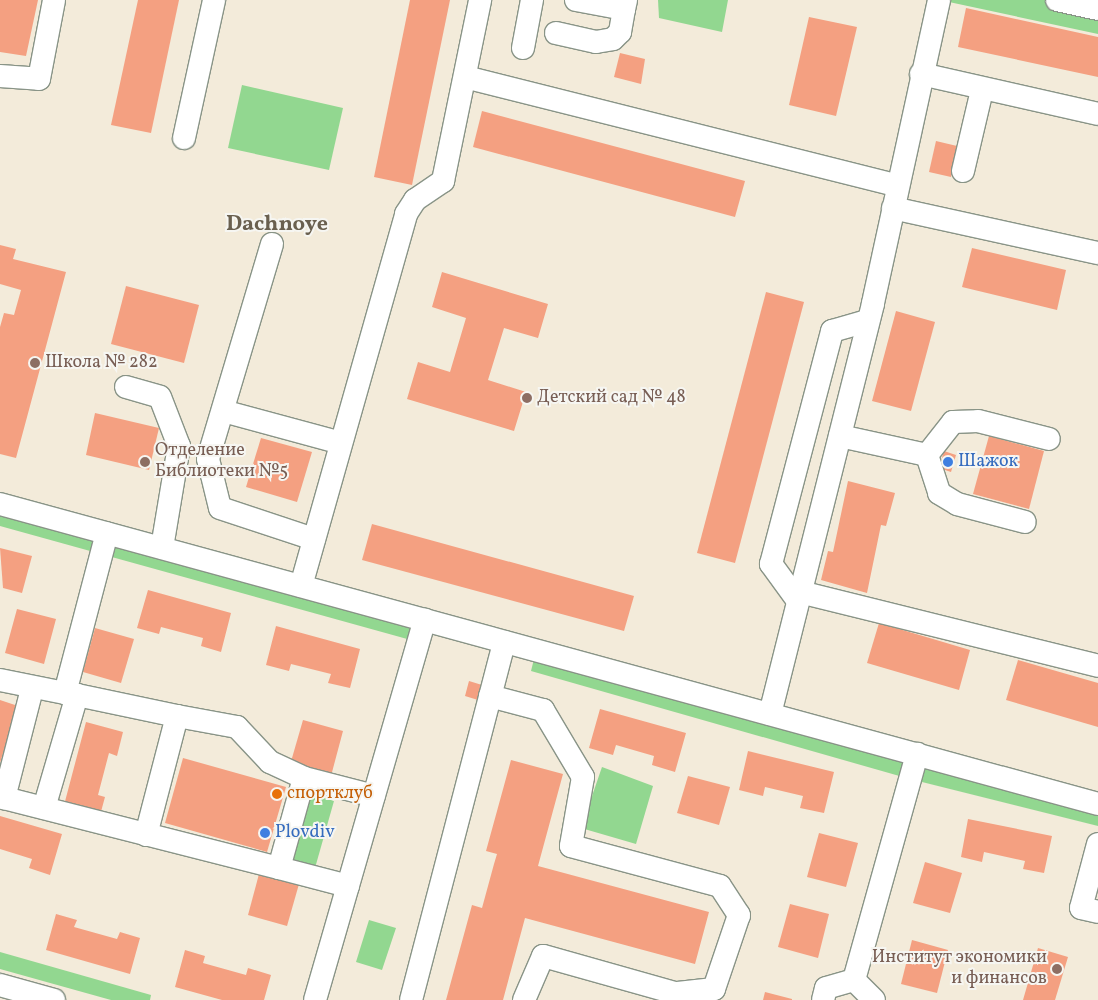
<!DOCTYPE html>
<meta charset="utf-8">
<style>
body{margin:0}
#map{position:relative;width:1098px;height:1000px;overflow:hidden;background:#f3ebda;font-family:Vollkorn,serif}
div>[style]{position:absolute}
.green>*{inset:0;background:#92d790}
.building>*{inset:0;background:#f4a081}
.roads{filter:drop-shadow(1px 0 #899487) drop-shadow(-1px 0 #899487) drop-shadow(0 1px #899487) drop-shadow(0 -1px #899487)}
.minor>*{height:22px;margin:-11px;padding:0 11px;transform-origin:11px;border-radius:11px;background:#fff}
.dots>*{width:14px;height:14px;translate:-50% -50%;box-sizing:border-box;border:2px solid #f6f6f2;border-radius:50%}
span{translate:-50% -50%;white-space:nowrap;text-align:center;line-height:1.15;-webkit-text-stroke:4px #f6f6f2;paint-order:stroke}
.education-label{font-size:18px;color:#785e54}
.left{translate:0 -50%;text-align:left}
.right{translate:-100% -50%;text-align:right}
.shop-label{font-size:18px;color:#366cbe}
.food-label{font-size:18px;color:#c56008}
.district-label{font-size:22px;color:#6a604f;font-weight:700}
</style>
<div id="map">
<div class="green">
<i style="clip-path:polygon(658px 0,728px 0,722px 32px,659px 18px)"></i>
<i style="clip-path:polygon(1098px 0,1098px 34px,949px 2px,950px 0)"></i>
<i style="clip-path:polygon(242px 85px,343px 108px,329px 170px,228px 148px)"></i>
<i style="clip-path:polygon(0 504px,425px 620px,418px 642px,0 526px)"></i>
<i style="clip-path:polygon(536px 651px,1098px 804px,1098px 826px,910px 779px,531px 671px)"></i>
<i style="clip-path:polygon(602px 767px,653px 786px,636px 844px,581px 828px)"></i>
<i style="clip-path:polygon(308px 793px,334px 801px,315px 868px,286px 860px)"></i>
<i style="clip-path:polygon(369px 920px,396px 928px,382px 970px,356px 962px)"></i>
<i style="clip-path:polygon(0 952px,151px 995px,150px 1000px,111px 1000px,0 969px)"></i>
</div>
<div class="building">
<i style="clip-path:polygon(0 0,38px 0,26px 56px,0 52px)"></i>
<i style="clip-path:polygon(138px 0,179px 0,151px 133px,111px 125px)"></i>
<i style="clip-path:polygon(410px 0,450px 0,412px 185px,374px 177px)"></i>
<i style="clip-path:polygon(966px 8px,1098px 37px,1098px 77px,958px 47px)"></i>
<i style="clip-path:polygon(809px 17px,857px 27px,836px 116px,789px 105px)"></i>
<i style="clip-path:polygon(620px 53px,645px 59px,641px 84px,614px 77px)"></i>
<i style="clip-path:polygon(482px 111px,745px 181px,735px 217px,473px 147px)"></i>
<i style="clip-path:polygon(936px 141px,957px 146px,951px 177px,929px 172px)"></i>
<i style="clip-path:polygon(0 245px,16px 249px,13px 259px,66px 272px,16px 458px,0 454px,0 327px,4px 313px,14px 315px,21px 290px,0 284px)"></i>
<i style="clip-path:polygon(972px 248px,1066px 270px,1057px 310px,962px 287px)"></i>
<i style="clip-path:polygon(442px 272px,548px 304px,538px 338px,504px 328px,488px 380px,526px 392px,514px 431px,407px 399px,418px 362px,450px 372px,466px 318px,432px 307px)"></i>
<i style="clip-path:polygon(126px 286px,199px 305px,184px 363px,111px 344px)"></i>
<i style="clip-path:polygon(766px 292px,804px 302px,735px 563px,697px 553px)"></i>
<i style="clip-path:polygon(896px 311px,935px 322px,911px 411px,872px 401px)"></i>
<i style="clip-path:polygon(95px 413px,159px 428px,149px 470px,86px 455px)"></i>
<i style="clip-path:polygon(989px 436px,1044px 451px,1029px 509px,973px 494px)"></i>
<i style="clip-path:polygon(261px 438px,312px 452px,297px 502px,246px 487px)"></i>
<i style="clip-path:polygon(944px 451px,956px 455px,951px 472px,939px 468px)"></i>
<i style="clip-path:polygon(848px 481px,895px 493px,886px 526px,881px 525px,867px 593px,821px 580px,828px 551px,833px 552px)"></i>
<i style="clip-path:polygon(372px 524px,634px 596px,624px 631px,362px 560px)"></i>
<i style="clip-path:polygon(0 548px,32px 556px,22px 593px,3px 588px)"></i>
<i style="clip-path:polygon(148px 590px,231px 613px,221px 652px,201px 646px,203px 638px,161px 627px,159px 634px,137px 628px)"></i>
<i style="clip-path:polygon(17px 609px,56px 619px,44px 664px,5px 653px)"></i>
<i style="clip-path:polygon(879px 623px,970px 650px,959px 690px,867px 663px)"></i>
<i style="clip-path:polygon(276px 626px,360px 649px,350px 688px,328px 683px,331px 674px,291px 664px,289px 671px,266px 665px)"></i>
<i style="clip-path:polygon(95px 628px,134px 639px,121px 683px,83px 672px)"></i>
<i style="clip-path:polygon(1018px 660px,1098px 683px,1098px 727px,1006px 700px)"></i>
<i style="clip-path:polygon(469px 681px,482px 685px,478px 700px,465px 696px)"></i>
<i style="clip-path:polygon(0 700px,18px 706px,0 763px)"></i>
<i style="clip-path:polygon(600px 709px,686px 733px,675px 772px,652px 765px,654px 756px,616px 745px,613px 755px,589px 748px)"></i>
<i style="clip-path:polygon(303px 720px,343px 731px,331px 776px,290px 765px)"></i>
<i style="clip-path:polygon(86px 722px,123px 732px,117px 756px,109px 753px,98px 795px,105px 797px,99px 819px,63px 809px)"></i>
<i style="clip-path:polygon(748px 751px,834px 772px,824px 813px,800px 808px,803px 796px,765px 787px,763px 796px,739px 790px)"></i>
<i style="clip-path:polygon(183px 758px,286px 787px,267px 852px,165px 823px)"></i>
<i style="clip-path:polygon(511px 760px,563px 774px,538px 866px,709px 912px,695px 964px,525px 918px,503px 1000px,446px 1000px,472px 905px,482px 908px,494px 864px,497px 854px,486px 851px)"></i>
<i style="clip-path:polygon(688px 776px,730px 787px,719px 825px,677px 813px)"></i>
<i style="clip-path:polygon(0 816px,62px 834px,50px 875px,29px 868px,32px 859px,0 849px)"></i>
<i style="clip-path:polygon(968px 819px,1052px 836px,1044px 873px,1023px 869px,1025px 861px,984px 852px,982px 862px,961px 857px)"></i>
<i style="clip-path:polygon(819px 833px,858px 843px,846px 887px,807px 877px)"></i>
<i style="clip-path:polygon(925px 862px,962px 873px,950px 913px,913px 903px)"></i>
<i style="clip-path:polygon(259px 874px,299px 884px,287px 926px,248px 915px)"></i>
<i style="clip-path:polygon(790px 904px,829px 914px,818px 958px,778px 947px)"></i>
<i style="clip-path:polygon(56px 914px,77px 920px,74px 927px,117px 939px,120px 932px,140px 938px,130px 974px,46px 950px)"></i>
<i style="clip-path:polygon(912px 940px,948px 950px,937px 993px,901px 984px)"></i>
<i style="clip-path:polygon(1038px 948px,1068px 957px,1055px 1000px,1023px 1000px)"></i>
<i style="clip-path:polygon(185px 950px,205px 956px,203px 963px,246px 975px,248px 968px,271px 975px,264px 1000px,222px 1000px,175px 987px)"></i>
<i style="clip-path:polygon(765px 992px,792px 999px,792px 1000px,763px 1000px)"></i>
</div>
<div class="roads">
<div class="minor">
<i style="left:576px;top:0;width:49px;rotate:10.6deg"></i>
<i style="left:624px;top:9px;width:9px;rotate:-77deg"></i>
<i style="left:1057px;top:0;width:42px;rotate:12.4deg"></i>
<i style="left:556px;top:33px;width:41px;rotate:12.7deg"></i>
<i style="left:596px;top:42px;width:17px;rotate:-10deg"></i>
<i style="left:613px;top:39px;width:10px;rotate:-45deg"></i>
<i style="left:620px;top:32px;width:23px;rotate:-80deg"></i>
<i style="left:523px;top:48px;width:49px;rotate:-79.4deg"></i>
<i style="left:921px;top:74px;width:181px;rotate:12.7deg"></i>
<i style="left:0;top:76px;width:39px;rotate:4deg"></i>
<i style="left:39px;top:79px;width:80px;rotate:-79.2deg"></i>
<i style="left:465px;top:77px;width:444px;rotate:14.1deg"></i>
<i style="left:184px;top:138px;width:141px;rotate:-77.7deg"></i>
<i style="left:963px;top:171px;width:83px;rotate:-76.8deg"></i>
<i style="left:893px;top:208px;width:210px;rotate:12.4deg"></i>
<i style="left:272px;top:244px;width:224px;rotate:106.6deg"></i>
<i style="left:208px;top:459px;width:50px;rotate:76.2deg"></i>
<i style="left:220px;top:508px;width:99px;rotate:18.3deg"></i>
<i style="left:126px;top:387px;width:35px;rotate:16deg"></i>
<i style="left:160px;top:397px;width:53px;rotate:68.8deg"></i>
<i style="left:179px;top:446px;width:103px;rotate:99.5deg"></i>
<i style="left:223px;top:411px;width:122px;rotate:15.2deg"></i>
<i style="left:840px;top:436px;width:89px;rotate:12.3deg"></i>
<i style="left:927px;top:455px;width:42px;rotate:-51.8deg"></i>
<i style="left:953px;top:422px;width:25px;rotate:-2deg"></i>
<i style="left:978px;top:421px;width:73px;rotate:14.2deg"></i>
<i style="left:927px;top:455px;width:40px;rotate:72deg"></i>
<i style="left:939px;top:493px;width:21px;rotate:31deg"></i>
<i style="left:957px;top:504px;width:70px;rotate:14.8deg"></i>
<i style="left:0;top:504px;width:1138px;rotate:15.28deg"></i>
<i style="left:301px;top:586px;width:387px;rotate:-74.2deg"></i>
<i style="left:406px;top:214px;width:17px;rotate:-57deg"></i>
<i style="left:415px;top:200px;width:34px;rotate:-34deg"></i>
<i style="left:443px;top:181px;width:185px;rotate:-78.4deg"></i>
<i style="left:800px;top:592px;width:307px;rotate:13.9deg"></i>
<i style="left:798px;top:601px;width:46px;rotate:-126.1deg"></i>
<i style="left:771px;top:564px;width:241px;rotate:-75.3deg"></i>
<i style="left:832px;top:331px;width:37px;rotate:-16deg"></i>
<i style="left:0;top:680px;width:66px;rotate:11.3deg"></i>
<i style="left:65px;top:693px;width:165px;rotate:-75.3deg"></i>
<i style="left:32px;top:689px;width:113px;rotate:104.4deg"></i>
<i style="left:4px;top:798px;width:284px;rotate:14.3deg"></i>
<i style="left:77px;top:695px;width:102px;rotate:11.9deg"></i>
<i style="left:490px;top:696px;width:55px;rotate:14.8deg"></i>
<i style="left:543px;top:710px;width:78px;rotate:59.2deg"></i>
<i style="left:583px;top:777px;width:70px;rotate:99.9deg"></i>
<i style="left:571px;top:846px;width:154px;rotate:15deg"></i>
<i style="left:720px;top:886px;width:35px;rotate:57deg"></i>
<i style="left:739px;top:915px;width:78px;rotate:108.7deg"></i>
<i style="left:714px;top:989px;width:39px;rotate:174deg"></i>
<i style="left:675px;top:993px;width:137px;rotate:-164.3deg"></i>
<i style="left:543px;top:956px;width:48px;rotate:113.4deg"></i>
<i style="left:770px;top:714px;width:424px;rotate:-75.9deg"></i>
<i style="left:873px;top:303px;width:310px;rotate:-77.7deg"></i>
<i style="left:44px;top:808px;width:118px;rotate:-73.7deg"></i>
<i style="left:77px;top:695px;width:12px;rotate:-171deg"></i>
<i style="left:146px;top:835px;width:123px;rotate:-75.4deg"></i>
<i style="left:177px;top:716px;width:61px;rotate:10.4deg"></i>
<i style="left:237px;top:727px;width:48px;rotate:46.7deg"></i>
<i style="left:270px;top:762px;width:38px;rotate:25deg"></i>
<i style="left:1098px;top:844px;width:66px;rotate:104.9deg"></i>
<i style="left:1081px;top:908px;width:17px;rotate:13deg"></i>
<i style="left:348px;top:886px;width:71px;rotate:-165.4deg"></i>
<i style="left:279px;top:868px;width:93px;rotate:-74.5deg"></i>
<i style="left:304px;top:778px;width:72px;rotate:14.4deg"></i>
<i style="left:854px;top:980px;width:235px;rotate:-74.4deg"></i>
<i style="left:854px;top:980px;width:28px;rotate:45deg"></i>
<i style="left:0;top:985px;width:56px;rotate:15.5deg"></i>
<i style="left:315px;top:1000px;width:396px;rotate:-73.9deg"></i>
<i style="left:411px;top:1000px;width:370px;rotate:-75.4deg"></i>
<i style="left:823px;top:1000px;width:12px;rotate:-76deg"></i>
<i style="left:826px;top:988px;width:29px;rotate:-16deg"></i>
</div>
</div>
<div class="dots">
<i style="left:35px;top:363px;background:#8d6e63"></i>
<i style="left:527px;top:398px;background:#8d6e63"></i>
<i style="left:145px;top:462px;background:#8d6e63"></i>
<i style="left:948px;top:462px;background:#3f7fe0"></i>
<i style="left:277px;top:794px;background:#e8710a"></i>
<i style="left:265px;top:833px;background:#3f7fe0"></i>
<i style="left:1057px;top:969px;background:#8d6e63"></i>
</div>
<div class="education-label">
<span class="left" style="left:45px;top:363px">Школа № 282</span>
<span class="left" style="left:537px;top:398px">Детский сад № 48</span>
<span class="left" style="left:155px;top:462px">Отделение<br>Библиотеки №5</span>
<span class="right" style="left:1047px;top:969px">Институт экономики<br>и финансов</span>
</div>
<div class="shop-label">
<span class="left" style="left:958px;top:462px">Шажок</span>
<span class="left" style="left:275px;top:833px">Plovdiv</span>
</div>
<div class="food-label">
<span class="left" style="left:287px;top:794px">спортклуб</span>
</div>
<div class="district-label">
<span style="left:277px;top:225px">Dachnoye</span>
</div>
</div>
